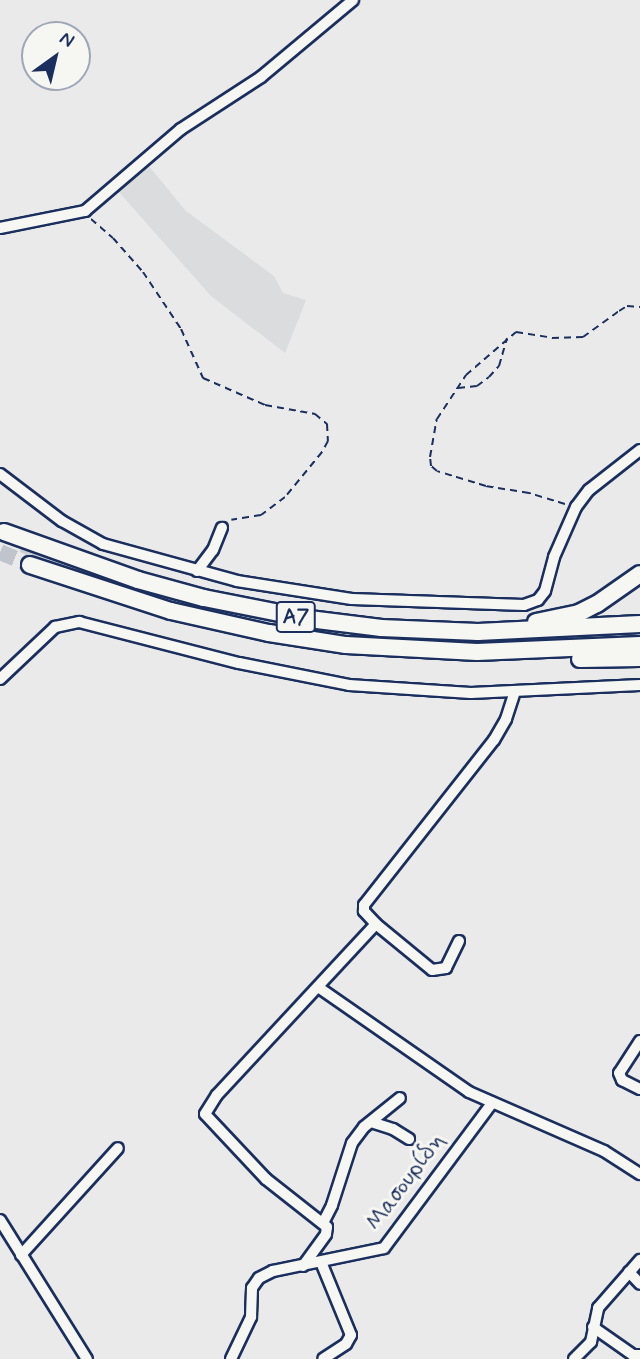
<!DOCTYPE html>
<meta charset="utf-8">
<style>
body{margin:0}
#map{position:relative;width:640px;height:1359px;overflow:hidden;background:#e9eae9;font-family:Mynerve,sans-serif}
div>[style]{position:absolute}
.built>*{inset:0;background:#dadcde}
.green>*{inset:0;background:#caced5}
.highway-tunnel>*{height:16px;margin-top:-8px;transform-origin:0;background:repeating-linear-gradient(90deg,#c0c5cd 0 16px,transparent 0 24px)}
.path>*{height:2px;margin-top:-1px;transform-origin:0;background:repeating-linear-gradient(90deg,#1b2f5e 0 7px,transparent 0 12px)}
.roads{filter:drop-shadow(2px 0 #1b2f5e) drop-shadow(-2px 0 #1b2f5e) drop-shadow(0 2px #1b2f5e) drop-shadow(0 -2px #1b2f5e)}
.minor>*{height:10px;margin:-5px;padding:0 5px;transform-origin:5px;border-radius:5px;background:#f6f6f2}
.highway>*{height:16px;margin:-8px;padding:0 8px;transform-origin:8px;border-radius:8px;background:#f6f6f2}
span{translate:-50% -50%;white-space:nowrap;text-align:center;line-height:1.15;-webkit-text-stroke:6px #f6f6f2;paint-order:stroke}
.shield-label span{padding:2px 5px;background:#f6f6f2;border:2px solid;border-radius:5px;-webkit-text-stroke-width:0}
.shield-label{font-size:21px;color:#1b2f5e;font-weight:700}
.street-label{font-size:23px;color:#1b2f5e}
.north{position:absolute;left:21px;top:21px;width:70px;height:70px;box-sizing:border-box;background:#f6f6f2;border:2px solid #9ea6b7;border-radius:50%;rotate:34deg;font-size:19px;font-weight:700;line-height:28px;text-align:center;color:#1b2f5e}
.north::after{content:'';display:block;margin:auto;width:24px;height:32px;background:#1b2f5e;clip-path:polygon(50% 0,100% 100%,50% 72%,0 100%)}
</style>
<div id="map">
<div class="built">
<i style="clip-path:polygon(148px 165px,186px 211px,274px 276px,283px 293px,306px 300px,285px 353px,211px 296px,118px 191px)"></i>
</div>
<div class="green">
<i style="clip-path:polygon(21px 547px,98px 576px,171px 597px,344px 632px,477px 639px,640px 632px,640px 637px,477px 645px,344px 637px,170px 603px,96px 581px,20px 552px)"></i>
</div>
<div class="highway-tunnel">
<i style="left:0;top:552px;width:33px;rotate:23deg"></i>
</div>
<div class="path">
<i style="left:91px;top:219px;width:29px;rotate:41deg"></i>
<i style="left:113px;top:238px;width:45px;rotate:48.6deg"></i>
<i style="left:143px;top:272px;width:69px;rotate:56.3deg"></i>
<i style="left:181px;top:329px;width:54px;rotate:65.8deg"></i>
<i style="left:203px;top:378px;width:68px;rotate:23.5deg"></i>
<i style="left:265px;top:405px;width:51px;rotate:10.2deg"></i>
<i style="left:315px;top:414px;width:16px;rotate:40deg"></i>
<i style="left:327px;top:424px;width:17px;rotate:87deg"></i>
<i style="left:328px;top:441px;width:13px;rotate:119deg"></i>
<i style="left:322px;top:452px;width:58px;rotate:129.4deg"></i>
<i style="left:285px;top:497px;width:30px;rotate:143deg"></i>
<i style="left:261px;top:515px;width:30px;rotate:171deg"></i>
<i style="left:458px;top:388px;width:19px;rotate:-6deg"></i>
<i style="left:477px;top:386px;width:15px;rotate:-37deg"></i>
<i style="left:489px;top:377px;width:15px;rotate:-48deg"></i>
<i style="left:499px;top:366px;width:29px;rotate:-74deg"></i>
<i style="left:565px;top:504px;width:38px;rotate:-163deg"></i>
<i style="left:529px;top:493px;width:44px;rotate:-170.8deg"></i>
<i style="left:486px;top:486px;width:51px;rotate:-163deg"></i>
<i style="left:437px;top:471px;width:8px;rotate:-140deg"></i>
<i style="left:431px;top:466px;width:9px;rotate:-96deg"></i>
<i style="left:430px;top:457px;width:39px;rotate:-80deg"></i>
<i style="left:437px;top:419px;width:53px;rotate:-56.6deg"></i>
<i style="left:466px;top:375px;width:66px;rotate:-40.7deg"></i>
<i style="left:516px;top:332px;width:36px;rotate:9deg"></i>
<i style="left:552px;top:338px;width:31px;rotate:-2deg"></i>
<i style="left:583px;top:337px;width:44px;rotate:-35.8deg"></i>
<i style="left:619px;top:311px;width:9px;rotate:-32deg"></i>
<i style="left:627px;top:306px;width:13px;rotate:4deg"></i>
</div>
<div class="roads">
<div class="minor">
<i style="left:0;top:228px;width:87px;rotate:-11.3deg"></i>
<i style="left:85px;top:211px;width:126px;rotate:-40.5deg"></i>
<i style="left:181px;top:129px;width:95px;rotate:-33deg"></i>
<i style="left:261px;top:77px;width:120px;rotate:-39.9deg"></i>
<i style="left:0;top:474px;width:78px;rotate:37.2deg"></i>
<i style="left:62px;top:521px;width:47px;rotate:29.3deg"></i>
<i style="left:103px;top:544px;width:139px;rotate:15.4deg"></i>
<i style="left:237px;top:581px;width:116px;rotate:8.9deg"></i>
<i style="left:352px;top:599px;width:172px;rotate:2deg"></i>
<i style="left:524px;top:605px;width:15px;rotate:-20deg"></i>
<i style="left:538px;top:600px;width:11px;rotate:-52deg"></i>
<i style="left:545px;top:591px;width:35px;rotate:-75deg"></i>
<i style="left:554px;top:557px;width:55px;rotate:-66.3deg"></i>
<i style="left:576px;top:507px;width:21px;rotate:-53deg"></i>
<i style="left:589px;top:490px;width:65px;rotate:-38.1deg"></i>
<i style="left:197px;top:571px;width:26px;rotate:-53deg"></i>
<i style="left:213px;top:550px;width:24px;rotate:-68deg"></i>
<i style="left:0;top:679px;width:76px;rotate:-43.4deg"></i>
<i style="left:55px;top:627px;width:25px;rotate:-12deg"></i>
<i style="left:79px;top:622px;width:165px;rotate:14.4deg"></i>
<i style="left:239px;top:663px;width:112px;rotate:11.3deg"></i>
<i style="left:349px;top:685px;width:122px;rotate:3.8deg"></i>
<i style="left:471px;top:693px;width:169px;rotate:-2.7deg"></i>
<i style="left:459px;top:941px;width:30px;rotate:116deg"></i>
<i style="left:446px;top:968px;width:14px;rotate:172deg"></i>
<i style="left:432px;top:970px;width:72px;rotate:-140.6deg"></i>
<i style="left:376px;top:924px;width:18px;rotate:-133deg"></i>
<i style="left:364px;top:911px;width:6px;rotate:-90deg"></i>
<i style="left:364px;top:905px;width:210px;rotate:-51.8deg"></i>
<i style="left:494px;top:740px;width:24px;rotate:-60deg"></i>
<i style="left:506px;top:719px;width:28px;rotate:-72deg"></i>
<i style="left:318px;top:987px;width:184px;rotate:34.8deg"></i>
<i style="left:469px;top:1092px;width:147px;rotate:23.6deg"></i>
<i style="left:604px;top:1151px;width:43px;rotate:32.6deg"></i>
<i style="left:640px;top:1041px;width:38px;rotate:123deg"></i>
<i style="left:619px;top:1073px;width:8px;rotate:67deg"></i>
<i style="left:622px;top:1080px;width:20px;rotate:27deg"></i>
<i style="left:371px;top:1122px;width:23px;rotate:18deg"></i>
<i style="left:393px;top:1129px;width:19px;rotate:32deg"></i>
<i style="left:0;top:1220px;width:164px;rotate:58deg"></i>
<i style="left:323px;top:1223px;width:20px;rotate:-63deg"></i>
<i style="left:332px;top:1205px;width:65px;rotate:-72.1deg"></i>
<i style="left:352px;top:1143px;width:20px;rotate:-53deg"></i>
<i style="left:364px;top:1127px;width:46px;rotate:-38.9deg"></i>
<i style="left:21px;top:1255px;width:144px;rotate:-47.8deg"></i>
<i style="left:321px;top:1262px;width:79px;rotate:67.7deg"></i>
<i style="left:351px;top:1335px;width:10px;rotate:119deg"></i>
<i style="left:346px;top:1344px;width:27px;rotate:147deg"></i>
<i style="left:303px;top:1266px;width:39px;rotate:-54deg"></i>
<i style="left:326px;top:1234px;width:7px;rotate:-82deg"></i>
<i style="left:327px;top:1227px;width:78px;rotate:-141.8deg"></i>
<i style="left:266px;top:1179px;width:89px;rotate:-133.2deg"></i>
<i style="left:205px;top:1114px;width:22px;rotate:-58deg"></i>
<i style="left:217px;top:1095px;width:233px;rotate:-47.1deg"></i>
<i style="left:629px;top:1272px;width:16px;rotate:47deg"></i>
<i style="left:593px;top:1327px;width:49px;rotate:35deg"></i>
<i style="left:633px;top:1355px;width:7px"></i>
<i style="left:231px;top:1359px;width:47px;rotate:-64.5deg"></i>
<i style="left:251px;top:1317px;width:29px;rotate:-88deg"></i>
<i style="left:252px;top:1288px;width:12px;rotate:-55deg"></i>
<i style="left:259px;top:1278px;width:16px;rotate:-27deg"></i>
<i style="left:273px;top:1271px;width:113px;rotate:-11.7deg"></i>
<i style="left:384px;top:1248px;width:181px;rotate:-53.3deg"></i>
<i style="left:574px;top:1359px;width:24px;rotate:-45deg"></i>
<i style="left:591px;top:1342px;width:35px;rotate:-78deg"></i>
<i style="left:598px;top:1308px;width:64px;rotate:-48.8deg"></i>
</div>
<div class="highway">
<i style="left:4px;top:532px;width:142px;rotate:19.7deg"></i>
<i style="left:138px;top:580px;width:68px;rotate:15.3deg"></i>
<i style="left:204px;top:598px;width:107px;rotate:11.3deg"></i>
<i style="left:309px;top:619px;width:73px;rotate:7.1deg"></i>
<i style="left:381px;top:628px;width:97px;rotate:2.4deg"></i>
<i style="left:478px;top:632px;width:162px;rotate:-2.8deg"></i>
<i style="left:30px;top:565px;width:148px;rotate:18.1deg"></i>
<i style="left:171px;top:611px;width:100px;rotate:12.7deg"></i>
<i style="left:269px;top:633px;width:78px;rotate:8.9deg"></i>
<i style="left:346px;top:645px;width:131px;rotate:3.1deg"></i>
<i style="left:477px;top:652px;width:163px;rotate:-2.5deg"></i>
<i style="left:536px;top:622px;width:44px;rotate:-11.8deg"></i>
<i style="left:579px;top:613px;width:20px;rotate:-27deg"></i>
<i style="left:597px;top:604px;width:52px;rotate:-34.9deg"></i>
<i style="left:580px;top:659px;width:60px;rotate:-1deg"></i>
</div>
</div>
<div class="shield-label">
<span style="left:296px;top:617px">Α7</span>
</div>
<div class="street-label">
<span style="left:406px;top:1182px;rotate:-53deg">Μασουρίδη</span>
</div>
<div class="north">N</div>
</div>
